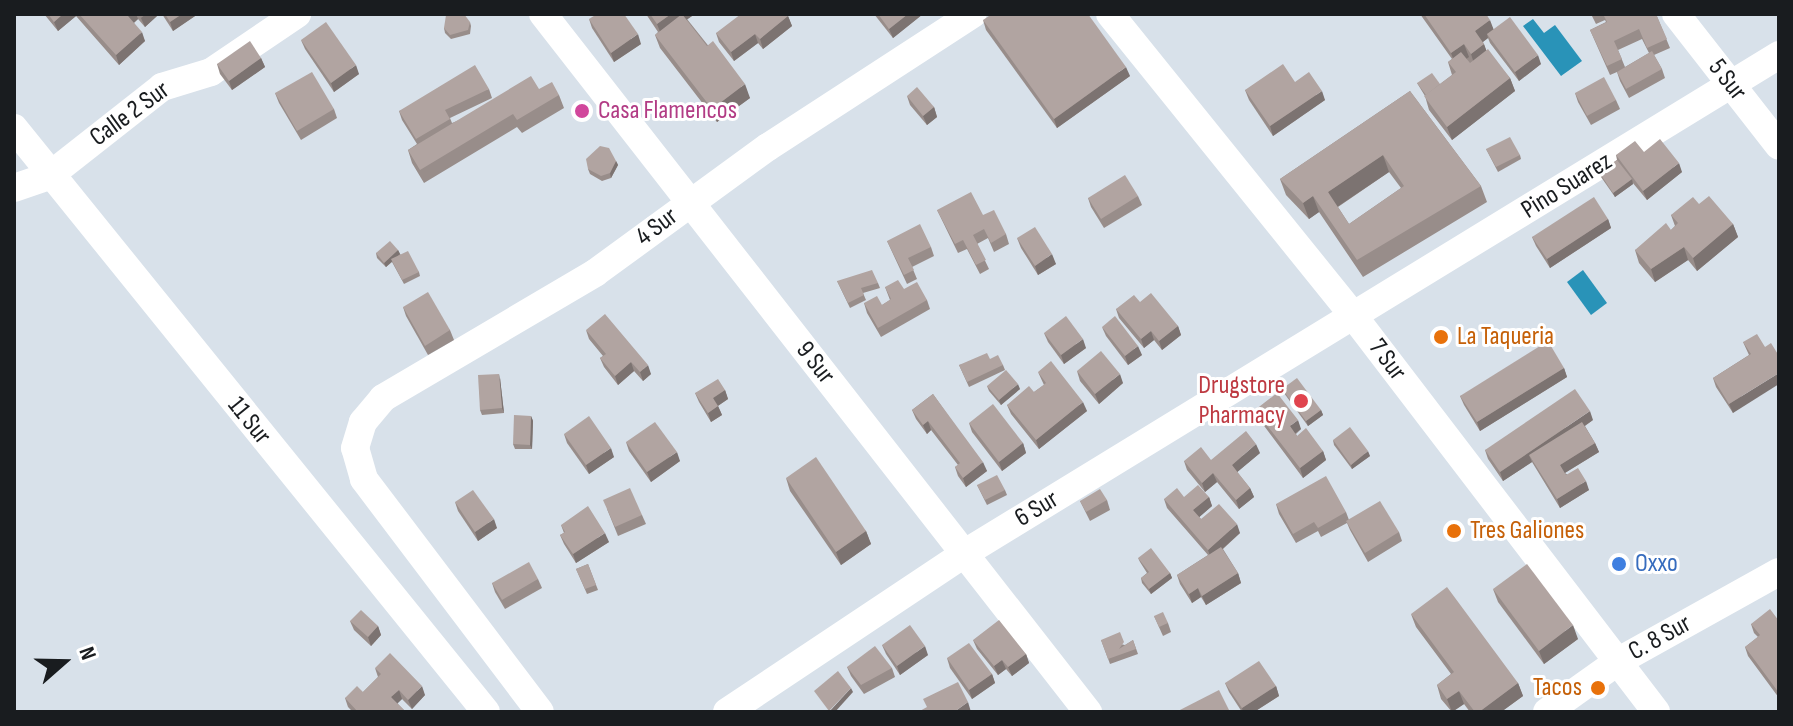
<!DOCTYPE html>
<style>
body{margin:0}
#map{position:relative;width:1793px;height:726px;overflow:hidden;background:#d8e1ea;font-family:"Sofia Sans Condensed",sans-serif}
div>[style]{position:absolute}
.water>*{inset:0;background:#2993b8}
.street>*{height:28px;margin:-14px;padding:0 14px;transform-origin:14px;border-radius:14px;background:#fff}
.wall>*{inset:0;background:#988d8a}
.shaded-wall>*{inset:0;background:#7c7371}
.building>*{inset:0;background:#b1a4a1}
.dots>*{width:22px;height:22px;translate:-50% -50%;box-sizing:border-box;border:4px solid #fff;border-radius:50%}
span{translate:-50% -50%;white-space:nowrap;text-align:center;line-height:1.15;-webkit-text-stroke:6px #fff;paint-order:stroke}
.street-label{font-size:26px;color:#191c1f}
.hotel-label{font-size:26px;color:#b23c85}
.left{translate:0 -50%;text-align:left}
.food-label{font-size:26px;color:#c56008}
.right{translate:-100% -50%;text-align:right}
.health-label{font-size:26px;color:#be3a42}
.shop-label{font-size:26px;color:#366cbe}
.frame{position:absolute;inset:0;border:16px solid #191c1f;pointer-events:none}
.north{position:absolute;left:24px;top:622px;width:80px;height:80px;-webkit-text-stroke:6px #fff;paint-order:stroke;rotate:70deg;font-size:22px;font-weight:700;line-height:32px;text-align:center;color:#191c1f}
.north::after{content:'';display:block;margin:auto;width:28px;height:36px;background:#191c1f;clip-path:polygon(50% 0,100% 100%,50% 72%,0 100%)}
</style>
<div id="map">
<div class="water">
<i style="clip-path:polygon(1533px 19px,1544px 33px,1555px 25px,1582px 61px,1561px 76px,1523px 26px)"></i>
<i style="clip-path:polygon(1583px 270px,1607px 303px,1591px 315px,1567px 282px)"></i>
</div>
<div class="street">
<i style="left:543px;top:14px;width:886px;rotate:52.02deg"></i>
<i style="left:1110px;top:14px;width:390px;rotate:51.1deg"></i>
<i style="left:1355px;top:318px;width:496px;rotate:52.6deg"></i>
<i style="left:1676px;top:14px;width:167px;rotate:52deg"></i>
<i style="left:14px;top:128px;width:751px;rotate:51.05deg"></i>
<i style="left:14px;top:188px;width:37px;rotate:-19deg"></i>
<i style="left:49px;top:176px;width:144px;rotate:-38.2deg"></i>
<i style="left:162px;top:87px;width:51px;rotate:-17deg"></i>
<i style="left:211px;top:72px;width:104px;rotate:-34deg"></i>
<i style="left:540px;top:712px;width:292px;rotate:-127.1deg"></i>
<i style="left:364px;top:479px;width:32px;rotate:-106deg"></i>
<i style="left:355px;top:448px;width:27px;rotate:-73deg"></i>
<i style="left:363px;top:422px;width:31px;rotate:-50deg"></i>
<i style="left:383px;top:398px;width:246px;rotate:-30.5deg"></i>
<i style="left:595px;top:273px;width:214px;rotate:-36.1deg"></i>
<i style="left:768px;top:147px;width:244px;rotate:-33deg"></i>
<i style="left:727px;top:712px;width:286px;rotate:-33.7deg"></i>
<i style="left:965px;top:553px;width:954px;rotate:-31.46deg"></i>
<i style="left:1547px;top:712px;width:86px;rotate:-35.5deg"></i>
<i style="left:1617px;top:662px;width:185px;rotate:-29.1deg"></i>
</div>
<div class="wall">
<i style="clip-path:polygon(44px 14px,156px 14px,157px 16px,145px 27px,138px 19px,134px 23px,145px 41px,119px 65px,76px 16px,58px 31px)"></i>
<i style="clip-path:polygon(162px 14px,198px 14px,173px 31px)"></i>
<i style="clip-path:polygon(646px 14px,695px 14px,687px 19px,750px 98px,717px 122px,660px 48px,655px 35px,658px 32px)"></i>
<i style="clip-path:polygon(874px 14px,923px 14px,893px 38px)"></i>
<i style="clip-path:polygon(1420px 14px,1486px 14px,1493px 29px,1541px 64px,1519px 81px,1490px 43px,1488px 38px,1483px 42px,1486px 50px,1510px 78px,1515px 91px,1452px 140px,1429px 110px,1425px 96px,1417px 83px,1440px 84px,1452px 75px,1448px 62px,1452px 59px)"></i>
<i style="clip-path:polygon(evenodd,1591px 14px,1656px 14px,1670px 48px,1654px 55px,1662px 69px,1665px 78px,1629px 98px,1620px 81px,1617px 72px,1610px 75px,1590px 30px,1606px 22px,1605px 20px,1596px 24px,1591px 14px,1642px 39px,1649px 53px,1625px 67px,1618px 50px,1642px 39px)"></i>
<i style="clip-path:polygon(788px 16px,792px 26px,763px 49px,758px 43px,734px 61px,719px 42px,716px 33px)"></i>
<i style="clip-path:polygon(589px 19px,641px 44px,614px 62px,592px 28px)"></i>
<i style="clip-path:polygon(983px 20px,1130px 76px,1057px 128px,986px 30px)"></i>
<i style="clip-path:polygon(470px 22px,471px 26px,470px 34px,451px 39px,445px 33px,444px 28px)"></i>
<i style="clip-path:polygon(301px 40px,359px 74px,334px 92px,305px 49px)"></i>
<i style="clip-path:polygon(261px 58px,265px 67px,232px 90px,220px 74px,217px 64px)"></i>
<i style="clip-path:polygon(1295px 82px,1325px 100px,1273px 136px,1249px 100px,1245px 90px)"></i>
<i style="clip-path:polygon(489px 89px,492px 98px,450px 118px,452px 123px,539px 89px,559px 95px,564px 108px,522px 133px,517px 127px,424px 183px,412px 163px,408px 150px,417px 144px,402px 120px,399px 111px)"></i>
<i style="clip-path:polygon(evenodd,1410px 91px,1481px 186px,1487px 202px,1363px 277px,1319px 212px,1309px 219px,1286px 195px,1280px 179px,1410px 91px,1389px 172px,1401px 188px,1349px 224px,1338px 207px,1389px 172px)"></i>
<i style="clip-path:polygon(275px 93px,334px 109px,337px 118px,301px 140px,279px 103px)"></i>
<i style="clip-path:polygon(1575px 93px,1616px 100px,1620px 109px,1591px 125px,1578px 102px)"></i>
<i style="clip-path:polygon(907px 96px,934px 107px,937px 117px,927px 125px,910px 105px)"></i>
<i style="clip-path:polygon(1486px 149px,1520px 155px,1521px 159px,1498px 172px)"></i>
<i style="clip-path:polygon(1644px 152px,1682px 172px,1647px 200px,1632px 182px,1633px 184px,1615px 197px,1601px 177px,1599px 172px,1617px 160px,1616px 155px)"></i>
<i style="clip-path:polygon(616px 161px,618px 165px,611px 178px,602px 181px,590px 174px,588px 169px)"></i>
<i style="clip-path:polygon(1138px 196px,1142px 205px,1104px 228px,1091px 207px,1088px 198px)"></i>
<i style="clip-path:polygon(1699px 204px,1733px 224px,1738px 237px,1697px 271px,1688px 260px,1655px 282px,1639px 263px,1635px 250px,1671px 230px,1675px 226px,1671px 215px)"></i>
<i style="clip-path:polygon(937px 210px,983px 215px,1006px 234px,1009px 244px,994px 252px,988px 238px,977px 244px,989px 269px,980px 274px,967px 249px,958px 253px)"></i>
<i style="clip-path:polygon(1608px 219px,1611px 228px,1550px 268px,1536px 246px,1532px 237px)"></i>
<i style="clip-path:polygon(1017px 238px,1056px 264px,1038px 275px,1021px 248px)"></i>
<i style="clip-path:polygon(887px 241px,931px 247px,934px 256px,912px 267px,917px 279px,907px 284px)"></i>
<i style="clip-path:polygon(398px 250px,400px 254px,419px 272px,420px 276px,404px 284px,392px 262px,386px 267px,377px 258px,376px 253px)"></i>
<i style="clip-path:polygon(837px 281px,878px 283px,880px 288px,863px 293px,866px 300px,850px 308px)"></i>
<i style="clip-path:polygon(885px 287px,904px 289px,927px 300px,930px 309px,881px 337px,867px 313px,864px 303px,882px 305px,890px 300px)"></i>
<i style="clip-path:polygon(1140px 302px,1178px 326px,1181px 335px,1162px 350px,1154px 340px,1144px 348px,1119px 318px,1116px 309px)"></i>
<i style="clip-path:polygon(403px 307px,450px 330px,454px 340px,428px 355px,406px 316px)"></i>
<i style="clip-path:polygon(1102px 327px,1142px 355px,1128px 365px,1106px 336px)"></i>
<i style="clip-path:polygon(586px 330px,651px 374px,643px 381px,634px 371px,618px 385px,604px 367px,600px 358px,603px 356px,589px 339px)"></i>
<i style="clip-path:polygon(1044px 333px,1086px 348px,1064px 364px,1048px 342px)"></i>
<i style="clip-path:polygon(1743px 342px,1765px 347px,1733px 413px,1716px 387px,1713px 378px,1749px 355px)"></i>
<i style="clip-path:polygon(990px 359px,1003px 365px,1005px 370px,969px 387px,959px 365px)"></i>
<i style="clip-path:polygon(1564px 368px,1567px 377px,1480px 431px,1464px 405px,1460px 396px)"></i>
<i style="clip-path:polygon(1077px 371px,1123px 383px,1099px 404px,1080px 381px)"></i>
<i style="clip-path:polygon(1038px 372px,1087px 411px,1039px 449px,1011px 414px,1007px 405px,1034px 392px,1044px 385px)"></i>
<i style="clip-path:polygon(500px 378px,504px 413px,482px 415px,480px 410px)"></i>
<i style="clip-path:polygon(987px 386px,1020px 389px,1001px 405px,989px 391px)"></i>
<i style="clip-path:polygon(1282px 389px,1321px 410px,1323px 415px,1308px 426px,1284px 393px)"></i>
<i style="clip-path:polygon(725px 390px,728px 399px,718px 406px,722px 415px,711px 422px,699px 402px,695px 393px)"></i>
<i style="clip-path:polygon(933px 394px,987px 471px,966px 487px,958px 476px,955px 467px,958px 465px,931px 430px,927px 434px,916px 419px,912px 410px)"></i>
<i style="clip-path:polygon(1255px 410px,1301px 429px,1296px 434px,1297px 436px,1323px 451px,1326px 460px,1303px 478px,1259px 419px)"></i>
<i style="clip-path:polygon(531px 416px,533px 421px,532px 449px,515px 449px,513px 444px)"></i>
<i style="clip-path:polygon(1593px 420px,1585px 426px,1595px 443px,1599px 452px,1565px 473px,1589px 490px,1560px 508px,1532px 462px,1503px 481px,1488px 459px,1485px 450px)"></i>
<i style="clip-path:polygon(969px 423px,1023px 443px,1026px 453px,1002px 471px,972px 432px)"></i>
<i style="clip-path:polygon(564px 434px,614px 457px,589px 474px,567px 443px)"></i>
<i style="clip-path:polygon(1333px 440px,1370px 456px,1352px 469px,1334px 445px)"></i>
<i style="clip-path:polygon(626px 442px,680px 461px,651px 482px,629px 451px)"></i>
<i style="clip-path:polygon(1260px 453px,1237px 472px,1250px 488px,1254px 497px,1239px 509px,1217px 482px,1205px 492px,1187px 470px,1184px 461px,1211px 460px)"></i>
<i style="clip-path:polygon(786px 478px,866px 531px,871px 544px,841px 565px,790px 491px)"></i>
<i style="clip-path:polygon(977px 485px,1005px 490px,1007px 495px,987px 505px)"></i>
<i style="clip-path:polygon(1184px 497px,1209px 497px,1212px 506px,1199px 517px,1201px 519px,1240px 533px,1223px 549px,1238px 573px,1241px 583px,1206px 605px,1201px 597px,1192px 603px,1180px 584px,1177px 575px,1208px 555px,1167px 508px,1164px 499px)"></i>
<i style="clip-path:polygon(1107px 500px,1110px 510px,1090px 521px,1080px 501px)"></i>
<i style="clip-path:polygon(455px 502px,497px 528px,478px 541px,458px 511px)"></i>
<i style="clip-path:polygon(1276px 504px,1346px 512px,1349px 520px,1399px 532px,1402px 541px,1368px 562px,1350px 530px,1347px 523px,1321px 537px,1318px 531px,1296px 543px,1279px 514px)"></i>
<i style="clip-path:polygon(607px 509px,642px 515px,646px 524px,618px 536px)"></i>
<i style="clip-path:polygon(561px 525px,609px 542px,576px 563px,564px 544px,560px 535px,564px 533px)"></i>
<i style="clip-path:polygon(1138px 558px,1170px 573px,1172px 578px,1151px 594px,1142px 583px,1141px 578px,1147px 573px,1140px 562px)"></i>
<i style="clip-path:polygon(588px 564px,598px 590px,587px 594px,576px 569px)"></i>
<i style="clip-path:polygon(538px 579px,542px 588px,505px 609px,495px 592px,492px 583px)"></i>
<i style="clip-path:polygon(1493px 589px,1578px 639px,1544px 664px,1498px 602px)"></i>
<i style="clip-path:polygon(1411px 614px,1518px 683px,1523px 696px,1501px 712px,1470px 712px,1464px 704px,1452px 712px,1441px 699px,1437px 685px,1451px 674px,1416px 627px)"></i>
<i style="clip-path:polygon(1154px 616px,1168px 623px,1171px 632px,1163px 636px)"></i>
<i style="clip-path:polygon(350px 621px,378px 626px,381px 635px,371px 646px,354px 630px)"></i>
<i style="clip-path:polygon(1779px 621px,1779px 698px,1748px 656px,1745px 647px,1758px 637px,1754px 633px,1751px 624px)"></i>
<i style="clip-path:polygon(973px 640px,1026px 654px,1029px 663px,1012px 676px,1006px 669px,998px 675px,977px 649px)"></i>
<i style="clip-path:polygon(1101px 640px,1125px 645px,1133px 640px,1138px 654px,1110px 664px)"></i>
<i style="clip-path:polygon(882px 645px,928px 655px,900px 675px,886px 654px)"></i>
<i style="clip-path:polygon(947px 658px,992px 674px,995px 683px,972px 699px,950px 668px)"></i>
<i style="clip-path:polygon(847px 667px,892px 668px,895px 677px,864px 694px,851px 676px)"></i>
<i style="clip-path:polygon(375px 668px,425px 695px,412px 709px,402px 699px,397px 703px,406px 712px,353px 712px,348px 707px,345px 698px,363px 692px,378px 677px)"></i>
<i style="clip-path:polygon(1225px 683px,1276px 686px,1279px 696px,1254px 712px,1242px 712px,1229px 692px)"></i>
</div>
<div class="shaded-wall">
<i style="clip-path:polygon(63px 14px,75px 14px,76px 16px,58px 31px,54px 22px)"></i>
<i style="clip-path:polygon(130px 14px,136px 14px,138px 19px,131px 25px,128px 16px)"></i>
<i style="clip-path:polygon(146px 14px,156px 14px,157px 16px,145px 27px,141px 18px)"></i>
<i style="clip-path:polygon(182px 14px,198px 14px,173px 31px,170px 22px)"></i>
<i style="clip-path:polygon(671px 14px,695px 14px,662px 37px,657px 24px)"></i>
<i style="clip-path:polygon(908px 14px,923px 14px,893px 38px,889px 29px)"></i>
<i style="clip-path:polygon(788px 16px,792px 26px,763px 49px,760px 39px)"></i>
<i style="clip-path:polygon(1490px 20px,1495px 33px,1487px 34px,1488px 38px,1480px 44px,1475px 31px)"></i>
<i style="clip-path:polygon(142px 32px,145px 41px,119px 65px,116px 55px)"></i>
<i style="clip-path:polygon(638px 34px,641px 44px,614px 62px,611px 53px)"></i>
<i style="clip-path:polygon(755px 34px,758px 43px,734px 61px,731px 52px)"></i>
<i style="clip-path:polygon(1464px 44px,1469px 57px,1456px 66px,1451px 53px)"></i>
<i style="clip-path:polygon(1484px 44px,1489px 58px,1475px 67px,1471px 54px)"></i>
<i style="clip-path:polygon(1538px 55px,1541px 64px,1519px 81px,1515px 72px)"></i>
<i style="clip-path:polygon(261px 58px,265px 67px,232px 90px,229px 81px)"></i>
<i style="clip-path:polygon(356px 65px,359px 74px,334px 92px,331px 83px)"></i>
<i style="clip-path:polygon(1126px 67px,1130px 76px,1057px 128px,1054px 119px)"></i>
<i style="clip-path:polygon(1510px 78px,1515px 91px,1452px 140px,1447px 127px)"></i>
<i style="clip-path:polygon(745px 84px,750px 98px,717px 122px,712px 109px)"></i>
<i style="clip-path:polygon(1322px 91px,1325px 100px,1273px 136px,1270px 126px)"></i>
<i style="clip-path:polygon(934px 107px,937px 117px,927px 125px,923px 116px)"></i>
<i style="clip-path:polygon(1383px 155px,1389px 172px,1334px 209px,1328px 192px)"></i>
<i style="clip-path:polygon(616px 161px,618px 165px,611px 178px,610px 173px)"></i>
<i style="clip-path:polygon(1679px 163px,1682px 172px,1647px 200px,1643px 191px)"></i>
<i style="clip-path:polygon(1632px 179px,1633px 184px,1615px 197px,1613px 193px)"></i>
<i style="clip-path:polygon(1313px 196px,1319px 212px,1309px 219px,1303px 203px)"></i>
<i style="clip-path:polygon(1608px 219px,1611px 228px,1550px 268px,1547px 259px)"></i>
<i style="clip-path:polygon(1733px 224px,1738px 237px,1697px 271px,1693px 258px)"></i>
<i style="clip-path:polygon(1684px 247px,1688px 260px,1655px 282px,1651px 269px)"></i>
<i style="clip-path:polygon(398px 250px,400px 254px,386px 267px,384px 263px)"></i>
<i style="clip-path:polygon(1052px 254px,1056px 264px,1038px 275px,1035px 266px)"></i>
<i style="clip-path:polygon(1178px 326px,1181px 335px,1162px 350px,1159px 341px)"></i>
<i style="clip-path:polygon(1151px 331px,1154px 340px,1144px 348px,1141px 339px)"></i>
<i style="clip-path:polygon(1083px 339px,1086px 348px,1064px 364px,1061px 355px)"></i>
<i style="clip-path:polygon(1138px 346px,1142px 355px,1128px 365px,1125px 356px)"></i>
<i style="clip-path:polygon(631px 362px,634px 371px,618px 385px,615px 376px)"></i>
<i style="clip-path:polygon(648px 365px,651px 374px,643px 381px,640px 372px)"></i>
<i style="clip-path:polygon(1564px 368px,1567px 377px,1480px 431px,1477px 422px)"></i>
<i style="clip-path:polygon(1779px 373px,1779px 384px,1733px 413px,1729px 404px)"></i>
<i style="clip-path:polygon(499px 374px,500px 378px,504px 413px,502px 408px)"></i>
<i style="clip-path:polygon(1120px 374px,1123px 383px,1099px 404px,1095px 394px)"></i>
<i style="clip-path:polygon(1018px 384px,1020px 389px,1001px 405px,999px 400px)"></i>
<i style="clip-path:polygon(725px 390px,728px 399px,716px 407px,713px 398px)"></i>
<i style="clip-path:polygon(1083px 402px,1087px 411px,1039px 449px,1036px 440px)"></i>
<i style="clip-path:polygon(718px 406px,722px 415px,711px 422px,708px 413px)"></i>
<i style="clip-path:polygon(1321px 410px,1323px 415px,1308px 426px,1306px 421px)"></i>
<i style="clip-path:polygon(1590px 411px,1593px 420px,1533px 461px,1529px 455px,1532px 462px,1503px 481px,1500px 472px)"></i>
<i style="clip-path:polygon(531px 416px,533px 421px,532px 449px,530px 445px)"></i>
<i style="clip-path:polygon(1298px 420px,1301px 429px,1293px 435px,1290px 426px)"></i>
<i style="clip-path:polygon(928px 421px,931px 430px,927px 434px,923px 425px)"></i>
<i style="clip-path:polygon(1023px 443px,1026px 453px,1002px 471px,999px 462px)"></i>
<i style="clip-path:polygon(1595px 443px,1599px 452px,1563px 474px,1560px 465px)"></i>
<i style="clip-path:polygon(1256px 444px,1260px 453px,1235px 474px,1232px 465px)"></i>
<i style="clip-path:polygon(611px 448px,614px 457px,589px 474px,586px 465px)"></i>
<i style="clip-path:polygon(1323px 451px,1326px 460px,1303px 478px,1300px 468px)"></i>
<i style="clip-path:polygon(1368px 451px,1370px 456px,1352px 469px,1351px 465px)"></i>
<i style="clip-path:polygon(677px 452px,680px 461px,651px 482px,647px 472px)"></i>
<i style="clip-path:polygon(983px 462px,987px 471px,966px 487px,963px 478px)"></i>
<i style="clip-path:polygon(1213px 473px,1217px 482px,1205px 492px,1202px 483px)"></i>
<i style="clip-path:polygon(1586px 481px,1589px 490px,1560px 508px,1557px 499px)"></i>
<i style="clip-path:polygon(1250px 488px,1254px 497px,1239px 509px,1236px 500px)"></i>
<i style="clip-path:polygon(1209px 497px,1212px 506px,1196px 520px,1193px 510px)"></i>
<i style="clip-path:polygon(494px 519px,497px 528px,478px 541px,475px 532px)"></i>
<i style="clip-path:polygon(1237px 524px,1240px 533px,1211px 559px,1208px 550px)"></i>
<i style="clip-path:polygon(866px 531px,871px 544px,841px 565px,836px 552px)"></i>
<i style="clip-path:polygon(605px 533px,609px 542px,576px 563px,573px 554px)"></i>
<i style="clip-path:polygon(1170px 573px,1172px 578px,1151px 594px,1149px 589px)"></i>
<i style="clip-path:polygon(1238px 573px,1241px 583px,1206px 605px,1202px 596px)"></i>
<i style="clip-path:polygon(1198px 588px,1201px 597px,1192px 603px,1189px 594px)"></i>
<i style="clip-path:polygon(1573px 625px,1578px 639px,1544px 664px,1539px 651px)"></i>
<i style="clip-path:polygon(378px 626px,381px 635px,371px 646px,368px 637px)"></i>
<i style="clip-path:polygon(925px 646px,928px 655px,900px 675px,897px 666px)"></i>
<i style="clip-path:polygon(1026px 654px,1029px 663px,1012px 676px,1008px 667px)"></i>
<i style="clip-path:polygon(1002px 660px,1006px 669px,998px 675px,994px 666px)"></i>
<i style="clip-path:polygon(992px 674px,995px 683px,972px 699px,969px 690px)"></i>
<i style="clip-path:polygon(1518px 683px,1523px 696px,1501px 712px,1479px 712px)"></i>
<i style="clip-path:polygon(422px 686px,425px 695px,412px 709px,408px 700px)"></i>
<i style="clip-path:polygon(1276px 686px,1279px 696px,1254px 712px,1243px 712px,1242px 708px)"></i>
<i style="clip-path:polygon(851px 688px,853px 692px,835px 712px,829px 712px)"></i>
<i style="clip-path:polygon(399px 690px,402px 699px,395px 706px,391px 697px)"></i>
<i style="clip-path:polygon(1459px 691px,1464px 704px,1452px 712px,1447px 699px)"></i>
<i style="clip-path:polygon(968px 702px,971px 712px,954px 712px)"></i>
</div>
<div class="building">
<i style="clip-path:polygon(48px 14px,63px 14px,54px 22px)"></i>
<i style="clip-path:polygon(79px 14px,130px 14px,128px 16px,142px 32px,116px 55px)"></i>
<i style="clip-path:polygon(165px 14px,182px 14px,170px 22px)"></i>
<i style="clip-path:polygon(450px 14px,464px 14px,470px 22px,468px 30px,450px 35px,444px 28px,446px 15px)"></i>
<i style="clip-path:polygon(597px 14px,624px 14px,638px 34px,611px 53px,589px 19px)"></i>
<i style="clip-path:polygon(650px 14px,671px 14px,657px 24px)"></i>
<i style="clip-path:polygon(682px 14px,707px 46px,713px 41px,745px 84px,712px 109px,655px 35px)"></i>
<i style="clip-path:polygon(741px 14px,786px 14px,788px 16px,760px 39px,755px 34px,731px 52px,716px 33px)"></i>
<i style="clip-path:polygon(878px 14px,908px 14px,889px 29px)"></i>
<i style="clip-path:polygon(992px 14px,1088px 14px,1126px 67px,1054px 119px,983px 20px)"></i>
<i style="clip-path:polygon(1424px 14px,1486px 14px,1490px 20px,1475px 31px,1484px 44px,1471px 54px,1464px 44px,1451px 53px)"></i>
<i style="clip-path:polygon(1603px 14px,1656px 14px,1667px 39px,1647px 48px,1639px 29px,1614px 41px,1622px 59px,1607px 66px,1590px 30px,1607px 22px)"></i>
<i style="clip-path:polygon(1510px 17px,1538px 55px,1515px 72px,1487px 34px)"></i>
<i style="clip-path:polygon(326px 22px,356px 65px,331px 83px,301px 40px)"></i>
<i style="clip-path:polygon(250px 41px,261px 58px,229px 81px,217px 64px)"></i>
<i style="clip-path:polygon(1488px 49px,1510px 78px,1447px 127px,1424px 96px,1456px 72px,1448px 62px,1461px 52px,1470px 63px)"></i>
<i style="clip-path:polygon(1652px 51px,1662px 69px,1626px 89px,1617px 72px)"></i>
<i style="clip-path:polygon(1283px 64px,1295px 82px,1309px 72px,1322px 91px,1270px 126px,1245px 90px)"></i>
<i style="clip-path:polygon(475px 65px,489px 89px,445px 110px,450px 119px,416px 139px,399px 111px)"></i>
<i style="clip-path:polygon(312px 72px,334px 109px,297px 131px,275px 93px)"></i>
<i style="clip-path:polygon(1432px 73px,1440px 84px,1426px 95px,1417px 83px)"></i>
<i style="clip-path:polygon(531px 76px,539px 89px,552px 82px,559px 95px,517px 120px,513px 114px,420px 170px,408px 150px)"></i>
<i style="clip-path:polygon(1604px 77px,1616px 100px,1587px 116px,1575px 93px)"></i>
<i style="clip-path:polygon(917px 87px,934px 107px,923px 116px,907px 96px)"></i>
<i style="clip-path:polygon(evenodd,1410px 91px,1481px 186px,1357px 260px,1313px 196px,1303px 203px,1280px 179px,1410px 91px,1383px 155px,1404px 186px,1349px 224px,1328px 192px,1383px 155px)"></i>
<i style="clip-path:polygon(1510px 137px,1520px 155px,1496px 167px,1486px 149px)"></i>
<i style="clip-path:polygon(1660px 139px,1679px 163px,1643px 191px,1616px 155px,1635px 141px,1644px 152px)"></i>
<i style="clip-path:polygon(600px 146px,609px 148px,616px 161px,610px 173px,601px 176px,588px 169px,586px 159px)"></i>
<i style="clip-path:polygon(1617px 160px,1632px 179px,1613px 193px,1599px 172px)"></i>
<i style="clip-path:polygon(1125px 175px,1138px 196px,1101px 219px,1088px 198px)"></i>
<i style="clip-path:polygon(971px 192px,983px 215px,994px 210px,1006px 234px,991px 243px,984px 229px,973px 235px,986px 260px,976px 265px,963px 240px,955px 244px,937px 210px)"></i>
<i style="clip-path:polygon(1709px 196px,1733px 224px,1693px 258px,1684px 247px,1651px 269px,1635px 250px,1666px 223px,1671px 230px,1678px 223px,1671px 215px,1693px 197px,1699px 204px)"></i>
<i style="clip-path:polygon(1594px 197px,1608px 219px,1547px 259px,1532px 237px)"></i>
<i style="clip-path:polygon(920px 224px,931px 247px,908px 258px,914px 270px,904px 275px,887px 241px)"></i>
<i style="clip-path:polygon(1035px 227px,1052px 254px,1035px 266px,1017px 238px)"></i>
<i style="clip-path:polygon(390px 241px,398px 250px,384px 263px,376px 253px)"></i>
<i style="clip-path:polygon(408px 251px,419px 272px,402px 280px,391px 259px)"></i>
<i style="clip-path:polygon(872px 270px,878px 283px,861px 288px,864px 295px,848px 303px,837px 281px)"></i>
<i style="clip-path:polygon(898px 280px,904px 289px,917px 282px,927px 300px,878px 328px,864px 303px,877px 296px,882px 305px,891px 299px,885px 287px)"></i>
<i style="clip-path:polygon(428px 292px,450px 330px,425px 346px,403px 307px)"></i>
<i style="clip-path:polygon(1151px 293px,1178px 326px,1159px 341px,1151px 331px,1141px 339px,1116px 309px,1134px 295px,1140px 302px)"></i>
<i style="clip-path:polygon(605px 314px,648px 365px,640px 372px,631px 362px,615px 376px,600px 358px,606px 354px,586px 330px)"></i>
<i style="clip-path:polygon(1066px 316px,1083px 339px,1061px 355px,1044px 333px)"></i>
<i style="clip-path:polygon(1115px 316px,1138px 346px,1125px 356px,1102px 327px)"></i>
<i style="clip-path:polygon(1757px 334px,1765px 347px,1771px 343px,1779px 356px,1779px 373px,1729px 404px,1713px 378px,1751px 354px,1743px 342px)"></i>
<i style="clip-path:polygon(1548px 341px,1564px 368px,1477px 422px,1460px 396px)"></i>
<i style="clip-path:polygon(1101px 351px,1120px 374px,1095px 394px,1077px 371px)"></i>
<i style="clip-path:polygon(987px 353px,990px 359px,998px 355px,1003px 365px,967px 382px,959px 365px)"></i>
<i style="clip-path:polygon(1051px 361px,1083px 402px,1036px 440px,1007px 405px,1029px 386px,1034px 392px,1046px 383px,1038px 372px)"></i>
<i style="clip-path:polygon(1006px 370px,1018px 384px,999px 400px,987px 386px)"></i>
<i style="clip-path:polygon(499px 374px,502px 408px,480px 410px,478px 375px)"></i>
<i style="clip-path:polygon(1297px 378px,1321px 410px,1306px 421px,1282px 389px)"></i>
<i style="clip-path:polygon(718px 379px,725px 390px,713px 398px,718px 406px,708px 413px,695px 393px)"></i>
<i style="clip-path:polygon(1575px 389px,1590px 411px,1500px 472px,1485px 450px)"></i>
<i style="clip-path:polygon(1277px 393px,1298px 420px,1290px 426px,1297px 436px,1306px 428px,1323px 451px,1300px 468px,1255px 410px)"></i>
<i style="clip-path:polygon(933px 394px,983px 462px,963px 478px,955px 467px,960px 463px,928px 421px,923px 425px,912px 410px)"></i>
<i style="clip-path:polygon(993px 404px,1023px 443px,999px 462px,969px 423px)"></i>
<i style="clip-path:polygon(514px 415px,531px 416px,530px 445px,513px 444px)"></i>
<i style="clip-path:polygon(589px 416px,611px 448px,586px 465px,564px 434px)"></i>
<i style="clip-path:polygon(655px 422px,677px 452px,647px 472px,626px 442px)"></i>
<i style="clip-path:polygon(1582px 422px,1595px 443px,1560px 465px,1566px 475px,1578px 468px,1586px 481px,1557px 499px,1529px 455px)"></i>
<i style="clip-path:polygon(1350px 427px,1368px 451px,1351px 465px,1333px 440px)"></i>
<i style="clip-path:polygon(1246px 431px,1256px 444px,1232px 465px,1250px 488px,1236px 500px,1213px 473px,1202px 483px,1184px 461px,1201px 447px,1211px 460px)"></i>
<i style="clip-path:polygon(816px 457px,866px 531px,836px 552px,786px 478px)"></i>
<i style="clip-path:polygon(997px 475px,1005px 490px,985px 500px,977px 485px)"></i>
<i style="clip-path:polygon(1326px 476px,1346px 512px,1318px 528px,1314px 522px,1293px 534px,1276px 504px)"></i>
<i style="clip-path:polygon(1198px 485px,1209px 497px,1193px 510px,1201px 519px,1219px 504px,1237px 524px,1208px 550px,1164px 499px,1177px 488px,1184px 497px)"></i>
<i style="clip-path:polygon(630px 488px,642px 515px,615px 527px,603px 500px)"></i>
<i style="clip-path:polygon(1100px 489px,1107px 500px,1086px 512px,1080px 501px)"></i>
<i style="clip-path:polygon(473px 490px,494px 519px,475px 532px,455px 502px)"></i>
<i style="clip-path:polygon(1380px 501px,1399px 532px,1365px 553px,1346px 521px)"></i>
<i style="clip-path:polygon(588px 506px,605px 533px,573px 554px,560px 535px,565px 532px,561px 525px)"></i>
<i style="clip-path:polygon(1221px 547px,1238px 573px,1202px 596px,1198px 588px,1189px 594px,1177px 575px)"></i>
<i style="clip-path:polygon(1151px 548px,1170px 573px,1149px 589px,1141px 578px,1149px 572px,1138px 558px)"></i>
<i style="clip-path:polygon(529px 562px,538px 579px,502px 600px,492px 583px)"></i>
<i style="clip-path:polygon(588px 564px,596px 585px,585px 589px,576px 569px)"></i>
<i style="clip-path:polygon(1527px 564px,1573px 625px,1539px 651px,1493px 589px)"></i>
<i style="clip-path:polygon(1447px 587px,1518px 683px,1479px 712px,1475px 712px,1459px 691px,1447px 699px,1437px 685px,1454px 672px,1411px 614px)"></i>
<i style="clip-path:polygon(1770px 609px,1779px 621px,1779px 693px,1745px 647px,1760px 635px,1751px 624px)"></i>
<i style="clip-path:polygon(361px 610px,378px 626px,368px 637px,350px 621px)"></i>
<i style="clip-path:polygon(1163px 612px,1168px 623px,1159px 627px,1154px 616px)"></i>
<i style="clip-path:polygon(999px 620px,1026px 654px,1008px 667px,1002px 660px,994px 666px,973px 640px)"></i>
<i style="clip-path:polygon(910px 625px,925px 646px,897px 666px,882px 645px)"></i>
<i style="clip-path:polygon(1120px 632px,1124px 642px,1119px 649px,1133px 640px,1136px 649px,1108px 659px,1101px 640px)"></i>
<i style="clip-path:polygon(969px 643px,992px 674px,969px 690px,947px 658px)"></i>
<i style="clip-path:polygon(875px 646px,892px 668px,861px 685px,847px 667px)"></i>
<i style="clip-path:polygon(390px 653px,422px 686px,408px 700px,399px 690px,391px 697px,406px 712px,358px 712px,345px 698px,357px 686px,363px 692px,381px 674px,375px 668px)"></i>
<i style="clip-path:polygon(1259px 661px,1276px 686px,1242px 708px,1225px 683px)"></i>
<i style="clip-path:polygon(838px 671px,851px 688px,829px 711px,814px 691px)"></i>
<i style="clip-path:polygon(958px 682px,968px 702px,954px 712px,918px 712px,927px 707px,923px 699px)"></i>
<i style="clip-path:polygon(1219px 690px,1230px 712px,1176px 712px)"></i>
</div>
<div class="dots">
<i style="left:582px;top:111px;background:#d1479c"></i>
<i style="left:1441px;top:337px;background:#e8710a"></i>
<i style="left:1301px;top:401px;background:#e0444e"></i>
<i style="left:1454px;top:531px;background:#e8710a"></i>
<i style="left:1619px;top:564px;background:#3f7fe0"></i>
<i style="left:1598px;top:688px;background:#e8710a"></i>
</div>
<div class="street-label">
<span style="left:1727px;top:80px;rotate:52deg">5 Sur</span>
<span style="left:130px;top:114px;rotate:-36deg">Calle 2 Sur</span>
<span style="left:1567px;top:186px;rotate:-32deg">Pino Suarez</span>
<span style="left:657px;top:227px;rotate:-37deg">4 Sur</span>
<span style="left:1387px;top:360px;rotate:53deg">7 Sur</span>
<span style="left:815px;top:363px;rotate:52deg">9 Sur</span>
<span style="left:249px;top:421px;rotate:51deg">11 Sur</span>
<span style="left:1037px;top:509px;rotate:-31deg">6 Sur</span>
<span style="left:1660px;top:638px;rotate:-29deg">C. 8 Sur</span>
</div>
<div class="hotel-label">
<span class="left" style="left:598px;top:111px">Casa Flamencos</span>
</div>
<div class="food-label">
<span class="left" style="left:1457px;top:337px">La Taqueria</span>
<span class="left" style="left:1470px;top:531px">Tres Galiones</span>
<span class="right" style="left:1582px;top:688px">Tacos</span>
</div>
<div class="health-label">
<span class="right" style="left:1285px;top:401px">Drugstore<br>Pharmacy</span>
</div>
<div class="shop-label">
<span class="left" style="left:1635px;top:564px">Oxxo</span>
</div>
<div class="frame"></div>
<div class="north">N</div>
</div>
